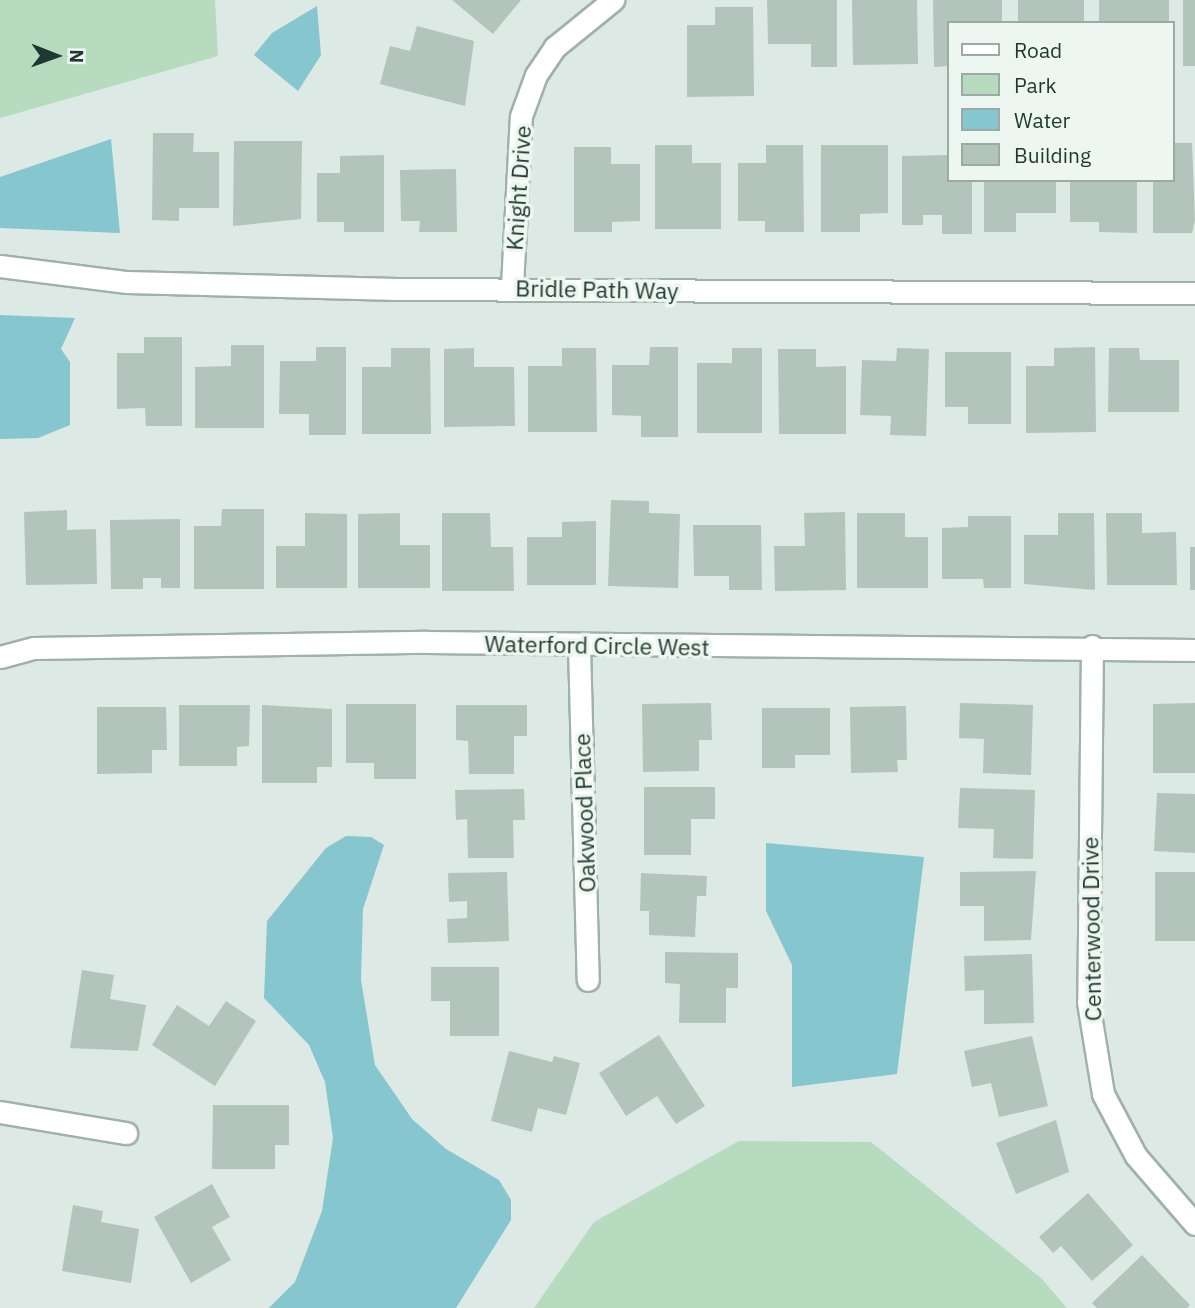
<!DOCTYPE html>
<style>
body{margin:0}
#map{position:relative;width:1195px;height:1308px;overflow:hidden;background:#dde9e4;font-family:"IBM Plex Sans",sans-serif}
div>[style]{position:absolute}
.green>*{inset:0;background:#b6dbbf}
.water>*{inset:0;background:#85c6cf}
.building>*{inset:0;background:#b3c4bc}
.roads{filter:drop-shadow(2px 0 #a0b0ab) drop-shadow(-2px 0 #a0b0ab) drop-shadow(0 2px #a0b0ab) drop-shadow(0 -2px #a0b0ab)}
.minor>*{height:21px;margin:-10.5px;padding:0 10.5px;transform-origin:10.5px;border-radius:10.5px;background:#fff}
span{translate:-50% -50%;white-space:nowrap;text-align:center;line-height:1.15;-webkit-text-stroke:7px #eef6f2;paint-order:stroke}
.street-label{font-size:23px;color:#1f3831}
.legend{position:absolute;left:947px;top:21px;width:228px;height:161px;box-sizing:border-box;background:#eef6f2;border:2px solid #9baaa5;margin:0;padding:9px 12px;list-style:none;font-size:21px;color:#1f3831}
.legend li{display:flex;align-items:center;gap:14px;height:35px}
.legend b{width:35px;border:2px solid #9baaa5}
.north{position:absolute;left:21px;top:21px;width:70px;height:70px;-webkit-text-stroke:5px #eef6f2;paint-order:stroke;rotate:91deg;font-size:19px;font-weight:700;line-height:28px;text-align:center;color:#1f3831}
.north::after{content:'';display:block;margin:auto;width:24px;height:32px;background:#1f3831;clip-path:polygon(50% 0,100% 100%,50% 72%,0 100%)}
</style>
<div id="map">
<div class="green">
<i style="clip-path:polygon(0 0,215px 0,218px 56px,0 118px)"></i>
<i style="clip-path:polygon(739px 1141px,871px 1142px,1041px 1278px,1067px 1308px,534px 1308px,594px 1222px)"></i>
</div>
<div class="water">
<i style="clip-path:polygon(317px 6px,321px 55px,298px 91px,254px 55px,272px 33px)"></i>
<i style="clip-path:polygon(111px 139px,120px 233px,0 228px,0 177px)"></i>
<i style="clip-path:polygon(0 315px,75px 318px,61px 349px,70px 362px,70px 425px,38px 438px,0 439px)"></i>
<i style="clip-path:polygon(346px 836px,371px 837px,384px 845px,363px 909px,361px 980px,375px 1065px,412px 1119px,446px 1149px,499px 1180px,511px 1200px,511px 1220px,456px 1308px,269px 1308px,295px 1282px,322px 1211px,333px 1138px,325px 1082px,309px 1045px,264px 998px,267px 921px,326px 848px)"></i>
<i style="clip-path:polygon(766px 843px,924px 857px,897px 1074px,792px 1087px,792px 965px,766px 911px)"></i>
</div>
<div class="building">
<i style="clip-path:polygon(452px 0,521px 0,493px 34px)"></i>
<i style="clip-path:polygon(767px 0,837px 0,837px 67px,811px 67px,811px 44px,768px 44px)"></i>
<i style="clip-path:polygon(852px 0,917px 0,918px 64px,853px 65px)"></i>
<i style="clip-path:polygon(933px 0,1002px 0,1002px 23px,948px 23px,948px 66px,934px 67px)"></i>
<i style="clip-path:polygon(1018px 0,1084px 0,1084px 23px,1018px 23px)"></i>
<i style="clip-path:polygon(1099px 0,1169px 0,1169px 23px,1099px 23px)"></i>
<i style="clip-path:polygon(1183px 0,1195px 0,1195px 66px,1183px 66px)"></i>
<i style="clip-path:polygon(715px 7px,753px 7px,754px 96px,687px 97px,687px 25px,715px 25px)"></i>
<i style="clip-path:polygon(417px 26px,474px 41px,465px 106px,380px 84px,390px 46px,410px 51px)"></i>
<i style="clip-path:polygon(153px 133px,194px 133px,193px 152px,219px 152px,219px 208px,179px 208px,179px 221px,152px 220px)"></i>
<i style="clip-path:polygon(234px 141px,302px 141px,301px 219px,233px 226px)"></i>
<i style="clip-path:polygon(1172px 143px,1192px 143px,1195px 220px,1192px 233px,1153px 233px,1153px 180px,1172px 180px)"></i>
<i style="clip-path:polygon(655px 145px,692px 145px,692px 163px,721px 163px,721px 229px,655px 229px)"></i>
<i style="clip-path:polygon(766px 145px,803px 145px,804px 232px,765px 232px,765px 221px,738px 221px,738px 163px,766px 163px)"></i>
<i style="clip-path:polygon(821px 145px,888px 145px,888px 213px,860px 214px,860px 232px,821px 232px)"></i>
<i style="clip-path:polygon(574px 147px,611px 147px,611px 164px,640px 164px,640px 221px,612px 222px,612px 232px,574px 232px)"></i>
<i style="clip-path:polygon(384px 155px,384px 232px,344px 232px,344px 222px,317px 222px,317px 173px,340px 173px,340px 156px)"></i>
<i style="clip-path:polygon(948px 155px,948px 180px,972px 180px,972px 234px,942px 234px,942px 215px,923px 215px,923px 225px,902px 225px,902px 156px)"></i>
<i style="clip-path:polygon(456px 169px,457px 232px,419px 232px,420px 221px,401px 221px,400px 170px)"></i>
<i style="clip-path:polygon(984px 180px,1056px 180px,1056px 213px,1016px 213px,1016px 232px,984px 232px)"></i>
<i style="clip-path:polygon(1070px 180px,1137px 180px,1137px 233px,1099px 232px,1099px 222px,1070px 222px)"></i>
<i style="clip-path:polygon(144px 337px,182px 337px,182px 426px,146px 426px,145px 408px,117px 409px,117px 353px,144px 353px)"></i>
<i style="clip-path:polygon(231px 345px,264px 345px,264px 428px,195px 428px,195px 367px,231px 366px)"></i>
<i style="clip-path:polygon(316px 347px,346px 347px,346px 435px,309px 435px,309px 414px,279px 414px,280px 361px,316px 361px)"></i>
<i style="clip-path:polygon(650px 347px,678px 347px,678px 437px,641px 437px,641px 416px,612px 415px,612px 365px,649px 365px)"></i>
<i style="clip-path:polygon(1095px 347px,1096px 432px,1026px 433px,1026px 366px,1054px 366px,1054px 348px)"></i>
<i style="clip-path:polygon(391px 348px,430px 348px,431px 434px,362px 434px,362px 367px,391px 367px)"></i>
<i style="clip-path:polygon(474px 348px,474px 367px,514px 367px,515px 426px,444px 427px,444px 349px)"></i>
<i style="clip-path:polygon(562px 348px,596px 348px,597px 432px,528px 432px,528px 366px,562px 366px)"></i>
<i style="clip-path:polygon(732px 348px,762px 348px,762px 433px,697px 433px,697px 363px,732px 363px)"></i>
<i style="clip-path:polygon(897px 348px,929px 349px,926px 436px,890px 435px,891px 416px,860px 415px,862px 360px,896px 361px)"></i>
<i style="clip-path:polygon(1109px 348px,1139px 348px,1140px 360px,1179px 360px,1179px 412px,1108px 412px)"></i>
<i style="clip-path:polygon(778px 349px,816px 349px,816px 367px,846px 366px,846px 434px,779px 434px)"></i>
<i style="clip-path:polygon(945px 352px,1011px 352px,1011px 424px,968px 424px,968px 407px,945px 407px)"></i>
<i style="clip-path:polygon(611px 500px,649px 501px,649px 513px,680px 514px,678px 588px,608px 586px)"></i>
<i style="clip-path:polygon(222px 509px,264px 509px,264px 589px,194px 589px,194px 526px,221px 526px)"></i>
<i style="clip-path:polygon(67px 510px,67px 530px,96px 529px,97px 584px,26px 585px,24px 512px)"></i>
<i style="clip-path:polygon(845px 512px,846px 590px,775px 591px,774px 546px,805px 546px,804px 513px)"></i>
<i style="clip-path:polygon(305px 513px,347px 514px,347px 588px,276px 588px,276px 546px,305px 546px)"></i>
<i style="clip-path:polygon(400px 513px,400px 545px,430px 545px,430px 588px,358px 588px,358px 514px)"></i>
<i style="clip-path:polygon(442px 513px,490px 513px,491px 547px,513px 547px,514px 591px,442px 591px)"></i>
<i style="clip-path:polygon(857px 513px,905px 513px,905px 537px,928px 537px,928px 588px,857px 588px)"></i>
<i style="clip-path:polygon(1058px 513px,1094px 513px,1095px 590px,1024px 584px,1024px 535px,1058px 535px)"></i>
<i style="clip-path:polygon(1106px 513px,1142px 513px,1142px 533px,1176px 532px,1177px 585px,1107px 585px)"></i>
<i style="clip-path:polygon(968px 516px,1011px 516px,1011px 588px,984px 588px,983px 579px,942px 579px,942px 528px,968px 527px)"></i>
<i style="clip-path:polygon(180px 519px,180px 588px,161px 588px,161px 578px,143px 578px,143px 589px,111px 589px,110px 520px)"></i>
<i style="clip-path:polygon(596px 521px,596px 585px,527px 585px,527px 537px,562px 537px,562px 522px)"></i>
<i style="clip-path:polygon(693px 525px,761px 525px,762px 590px,729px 590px,729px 576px,694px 576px)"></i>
<i style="clip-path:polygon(1190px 547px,1195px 547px,1195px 590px,1190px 590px)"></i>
<i style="clip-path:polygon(711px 703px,712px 740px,699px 740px,699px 771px,643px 772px,642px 704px)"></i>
<i style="clip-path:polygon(960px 703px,1033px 705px,1031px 775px,983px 773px,984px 739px,959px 738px)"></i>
<i style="clip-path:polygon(1195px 703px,1195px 773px,1153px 773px,1153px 704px)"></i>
<i style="clip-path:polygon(346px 704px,416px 704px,416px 779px,374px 779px,374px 763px,346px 763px)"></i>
<i style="clip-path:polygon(179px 705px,250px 705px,249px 746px,237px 747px,237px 766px,179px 766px)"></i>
<i style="clip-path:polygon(262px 705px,332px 709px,332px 767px,317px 767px,317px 783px,262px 783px)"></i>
<i style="clip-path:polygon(456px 705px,527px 705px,527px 736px,514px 736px,514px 774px,469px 774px,468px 741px,456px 740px)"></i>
<i style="clip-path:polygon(906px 706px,907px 760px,897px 760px,898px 772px,851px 773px,850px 707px)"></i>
<i style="clip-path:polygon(97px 707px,166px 707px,167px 750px,152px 750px,152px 773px,97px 774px)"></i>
<i style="clip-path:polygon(762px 708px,830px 708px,830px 755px,795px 755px,795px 768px,762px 768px)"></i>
<i style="clip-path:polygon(644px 787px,715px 787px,715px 819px,691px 819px,691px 855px,644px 855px)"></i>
<i style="clip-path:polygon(960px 788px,1035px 790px,1033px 859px,993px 858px,994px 829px,958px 828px)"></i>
<i style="clip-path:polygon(524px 789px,525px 820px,513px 820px,514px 858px,468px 858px,467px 819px,456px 820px,455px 790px)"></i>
<i style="clip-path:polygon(1157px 793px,1195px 794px,1195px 853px,1154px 851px)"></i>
<i style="clip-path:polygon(1036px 871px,1031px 940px,984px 941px,984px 906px,960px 906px,960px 872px)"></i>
<i style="clip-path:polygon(507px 872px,509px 941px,448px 943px,447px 919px,467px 918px,467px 901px,449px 902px,448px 873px)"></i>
<i style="clip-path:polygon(1155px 872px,1195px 872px,1195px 941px,1155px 941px)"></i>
<i style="clip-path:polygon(641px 873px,707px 876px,706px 896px,697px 896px,695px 937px,649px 935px,649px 911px,640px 911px)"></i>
<i style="clip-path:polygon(665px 952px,738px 953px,738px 988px,726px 988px,726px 1023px,679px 1023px,680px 984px,665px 983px)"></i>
<i style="clip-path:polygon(1032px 954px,1034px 1023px,984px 1024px,984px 990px,965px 991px,964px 956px)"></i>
<i style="clip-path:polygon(431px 967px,499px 967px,499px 1036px,450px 1036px,450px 1001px,431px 1001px)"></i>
<i style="clip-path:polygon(82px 970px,114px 975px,110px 999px,146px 1005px,138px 1051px,70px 1048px)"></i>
<i style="clip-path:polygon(226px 1001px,256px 1021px,215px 1086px,152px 1045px,177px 1005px,209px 1026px)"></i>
<i style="clip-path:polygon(659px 1035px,705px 1106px,676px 1124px,657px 1096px,626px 1116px,599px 1073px)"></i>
<i style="clip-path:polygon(1032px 1036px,1048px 1106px,999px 1117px,991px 1083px,972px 1087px,964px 1051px)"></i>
<i style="clip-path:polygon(509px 1051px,552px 1062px,554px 1056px,580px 1063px,566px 1115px,538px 1108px,532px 1132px,491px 1121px)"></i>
<i style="clip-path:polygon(213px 1105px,289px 1105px,289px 1145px,275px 1145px,275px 1169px,212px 1169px)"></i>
<i style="clip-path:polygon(1056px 1120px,1069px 1172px,1016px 1194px,996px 1143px)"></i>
<i style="clip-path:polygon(212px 1184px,230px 1217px,212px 1227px,231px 1260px,191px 1283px,154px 1217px)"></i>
<i style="clip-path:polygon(1088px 1193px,1133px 1245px,1092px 1281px,1061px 1246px,1053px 1253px,1039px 1237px)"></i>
<i style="clip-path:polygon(73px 1205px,103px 1211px,101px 1222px,139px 1229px,131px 1283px,62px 1271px)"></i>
<i style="clip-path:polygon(1142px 1255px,1190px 1305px,1187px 1308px,1097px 1308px,1092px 1303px)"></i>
</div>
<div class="roads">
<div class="minor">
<i style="left:0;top:266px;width:128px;rotate:7.2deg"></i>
<i style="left:127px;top:282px;width:270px;rotate:1.5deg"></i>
<i style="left:397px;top:289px;width:798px;rotate:0.29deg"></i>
<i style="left:512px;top:286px;width:170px;rotate:-87deg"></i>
<i style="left:521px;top:116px;width:44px;rotate:-69.9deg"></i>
<i style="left:536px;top:75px;width:34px;rotate:-56deg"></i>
<i style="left:555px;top:47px;width:75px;rotate:-39deg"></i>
<i style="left:579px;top:646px;width:334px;rotate:88.5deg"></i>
<i style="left:1092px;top:646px;width:356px;rotate:90.6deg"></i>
<i style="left:1088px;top:1002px;width:93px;rotate:80.7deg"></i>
<i style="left:1103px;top:1094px;width:70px;rotate:62deg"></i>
<i style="left:1136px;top:1156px;width:90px;rotate:49.1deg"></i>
<i style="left:0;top:657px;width:35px;rotate:-15deg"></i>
<i style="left:34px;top:648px;width:393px;rotate:-0.9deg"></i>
<i style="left:427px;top:642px;width:768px;rotate:0.6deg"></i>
<i style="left:0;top:1112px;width:128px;rotate:9.5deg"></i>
</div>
</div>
<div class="street-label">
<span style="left:518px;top:188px;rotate:-86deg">Knight Drive</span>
<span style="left:597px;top:289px;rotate:1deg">Bridle Path Way</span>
<span style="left:597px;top:645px;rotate:1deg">Waterford Circle West</span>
<span style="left:584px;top:813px;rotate:-92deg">Oakwood Place</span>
<span style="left:1091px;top:929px;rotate:-91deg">Centerwood Drive</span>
</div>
<ul class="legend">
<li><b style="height:9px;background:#fff"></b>Road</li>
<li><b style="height:19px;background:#b6dbbf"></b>Park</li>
<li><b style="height:19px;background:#85c6cf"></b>Water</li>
<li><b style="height:19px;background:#b3c4bc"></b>Building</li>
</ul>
<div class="north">N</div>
</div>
